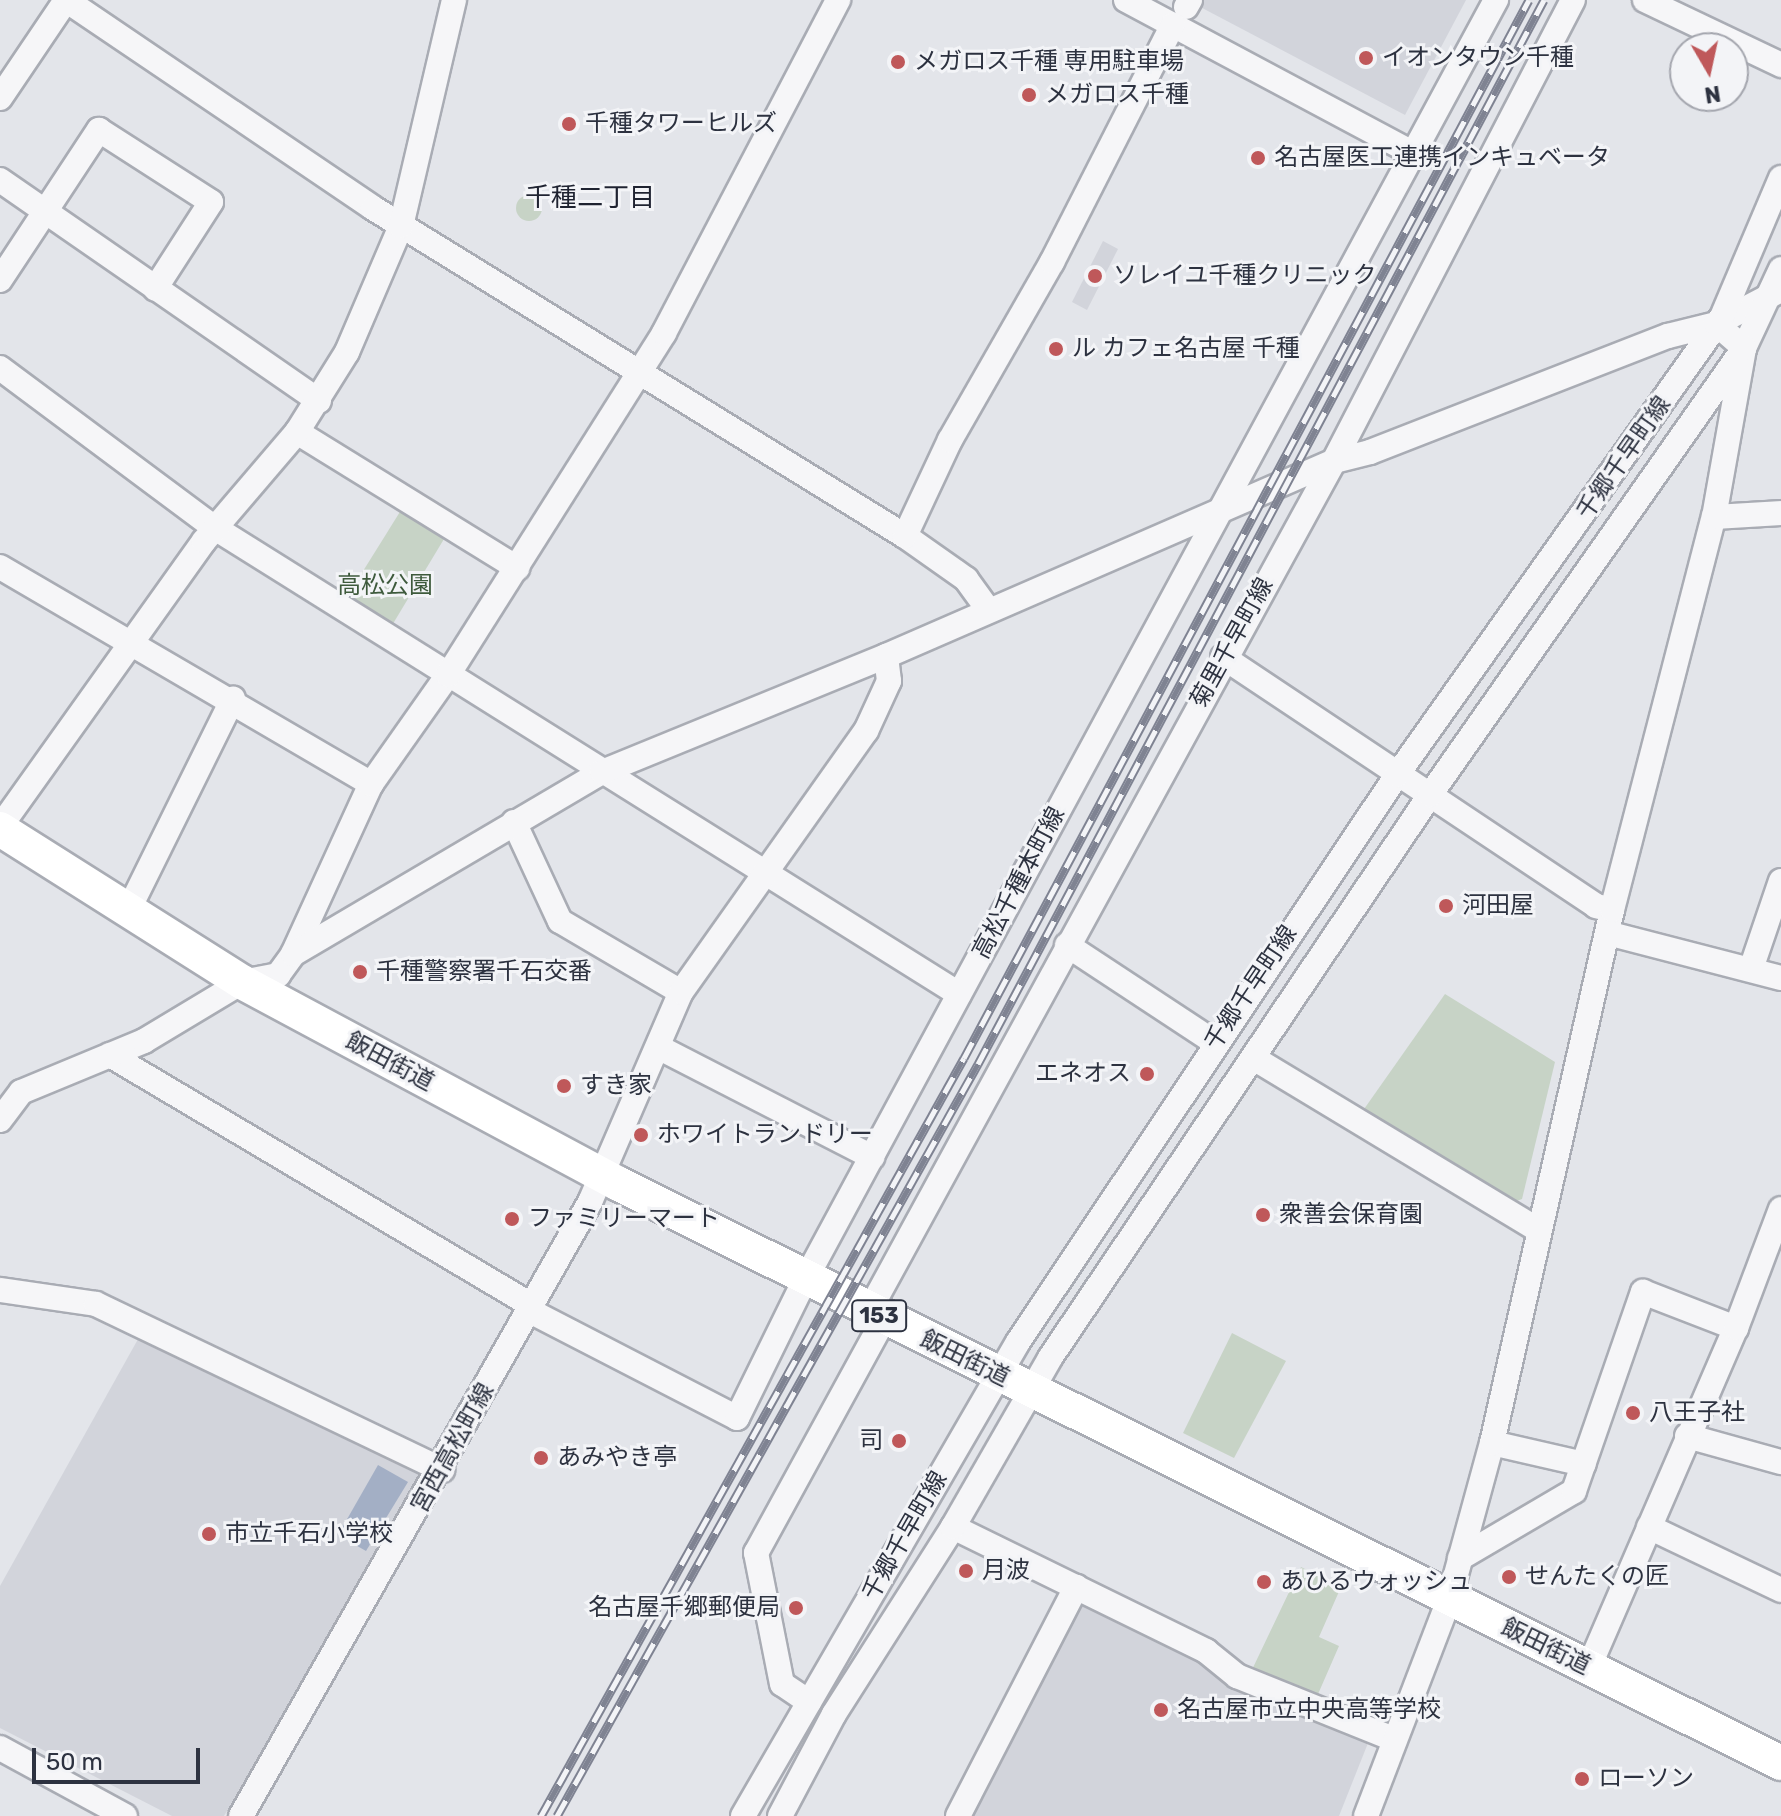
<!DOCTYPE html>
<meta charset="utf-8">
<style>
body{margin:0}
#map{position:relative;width:1781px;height:1816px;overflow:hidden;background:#e3e5ea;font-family:Rubik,"Noto Sans JP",sans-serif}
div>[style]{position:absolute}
.built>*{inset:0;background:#d2d4db}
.green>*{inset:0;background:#c7d3c6}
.round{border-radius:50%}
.water>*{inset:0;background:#a3afc5}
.roads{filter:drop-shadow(2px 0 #a9acb4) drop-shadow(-2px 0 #a9acb4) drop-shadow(0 2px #a9acb4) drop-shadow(0 -2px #a9acb4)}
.minor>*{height:24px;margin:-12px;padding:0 12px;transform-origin:12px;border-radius:12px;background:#f6f6f8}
.highway>*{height:34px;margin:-17px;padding:0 17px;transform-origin:17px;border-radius:17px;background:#fff}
.rail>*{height:9px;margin-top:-4.5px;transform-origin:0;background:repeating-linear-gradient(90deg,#f3f4f7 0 18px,#7f8392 0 36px);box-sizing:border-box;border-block:2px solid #7f8392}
.dots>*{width:22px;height:22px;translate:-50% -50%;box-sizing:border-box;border:4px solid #f3f4f7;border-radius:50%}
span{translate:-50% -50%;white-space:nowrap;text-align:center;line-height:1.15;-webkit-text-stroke:6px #f3f4f7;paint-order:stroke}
.shield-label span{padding:2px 6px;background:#f3f4f7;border:2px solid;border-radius:6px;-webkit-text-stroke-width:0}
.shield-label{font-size:22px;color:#2d3240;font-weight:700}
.poi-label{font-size:24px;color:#2d3240}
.left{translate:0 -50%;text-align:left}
.right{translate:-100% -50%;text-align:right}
.street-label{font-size:24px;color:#2d3240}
.park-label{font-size:24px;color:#3e5a3c}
.neighbourhood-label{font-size:26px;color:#1f2331}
.north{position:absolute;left:1669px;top:32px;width:80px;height:80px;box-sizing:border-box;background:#f3f4f7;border:2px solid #a4a6ae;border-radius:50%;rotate:171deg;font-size:22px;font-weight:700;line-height:32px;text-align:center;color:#2d3240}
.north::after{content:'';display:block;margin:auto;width:28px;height:36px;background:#bf585a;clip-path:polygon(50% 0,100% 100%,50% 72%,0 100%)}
.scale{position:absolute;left:32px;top:1748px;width:168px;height:36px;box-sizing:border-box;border:4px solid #2d3240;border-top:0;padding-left:10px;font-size:24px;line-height:28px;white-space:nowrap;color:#2d3240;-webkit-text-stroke:6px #f3f4f7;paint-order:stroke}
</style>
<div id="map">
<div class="built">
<i style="clip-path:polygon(1187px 0,1466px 0,1405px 115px)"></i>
<i style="clip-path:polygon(1103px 241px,1118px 249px,1087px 310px,1072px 302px)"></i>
<i style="clip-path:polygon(142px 1332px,419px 1470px,420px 1482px,224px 1816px,172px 1816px,0 1728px,0 1586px)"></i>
<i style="clip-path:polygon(1090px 1602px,1364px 1735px,1368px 1743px,1339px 1816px,968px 1816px,1076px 1607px)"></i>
</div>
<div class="green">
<i class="round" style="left:516px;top:195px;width:26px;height:26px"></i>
<i style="clip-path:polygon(403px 507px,447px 534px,391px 627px,345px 600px)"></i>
<i style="clip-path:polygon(1445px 994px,1555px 1062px,1522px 1199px,1511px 1203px,1362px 1112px)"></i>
<i style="clip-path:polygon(1232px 1333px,1286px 1361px,1234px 1458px,1183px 1433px)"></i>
<i style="clip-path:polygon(1301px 1567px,1341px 1587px,1319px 1637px,1339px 1646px,1315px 1701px,1249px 1676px)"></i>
</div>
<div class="water">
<i style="clip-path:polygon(378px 1465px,408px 1482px,366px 1551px,338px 1535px)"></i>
</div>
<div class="roads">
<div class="minor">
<i style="left:66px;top:0;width:371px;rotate:34.1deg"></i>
<i style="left:373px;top:208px;width:625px;rotate:31.66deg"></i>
<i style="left:905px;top:536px;width:75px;rotate:35.2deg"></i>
<i style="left:966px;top:579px;width:37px;rotate:54deg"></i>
<i style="left:1126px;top:0;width:327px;rotate:28.1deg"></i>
<i style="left:1645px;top:0;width:151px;rotate:25.5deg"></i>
<i style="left:1186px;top:7px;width:8px;rotate:-60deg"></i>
<i style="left:0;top:98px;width:118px;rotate:-56deg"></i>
<i style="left:0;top:180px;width:388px;rotate:34.7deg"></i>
<i style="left:0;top:280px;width:180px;rotate:-56.6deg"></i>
<i style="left:99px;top:130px;width:133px;rotate:32.7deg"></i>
<i style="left:211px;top:202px;width:103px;rotate:122.8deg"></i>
<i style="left:0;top:368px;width:268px;rotate:36.7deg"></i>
<i style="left:215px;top:528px;width:878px;rotate:32.06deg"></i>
<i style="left:297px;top:432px;width:259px;rotate:31.7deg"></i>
<i style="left:1714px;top:517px;width:67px;rotate:-3.4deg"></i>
<i style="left:905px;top:536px;width:106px;rotate:-64.9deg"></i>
<i style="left:950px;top:440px;width:205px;rotate:-60.2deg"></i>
<i style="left:1052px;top:262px;width:266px;rotate:-63deg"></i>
<i style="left:0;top:567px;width:430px;rotate:30.3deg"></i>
<i style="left:1223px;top:657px;width:448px;rotate:33.7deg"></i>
<i style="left:1596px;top:906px;width:16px;rotate:14deg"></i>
<i style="left:514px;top:822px;width:109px;rotate:65.1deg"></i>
<i style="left:560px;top:921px;width:140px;rotate:30.4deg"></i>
<i style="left:0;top:827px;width:351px;rotate:-54.5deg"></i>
<i style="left:204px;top:541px;width:143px;rotate:-49.5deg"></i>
<i style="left:297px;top:432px;width:94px;rotate:-58deg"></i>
<i style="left:347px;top:352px;width:137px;rotate:-66.8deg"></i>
<i style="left:401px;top:226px;width:232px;rotate:-76.8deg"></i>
<i style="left:128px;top:911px;width:237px;rotate:-63.7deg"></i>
<i style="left:1611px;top:934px;width:176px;rotate:14.5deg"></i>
<i style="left:1067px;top:945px;width:176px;rotate:33.4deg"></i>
<i style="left:293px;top:954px;width:187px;rotate:-65.4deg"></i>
<i style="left:371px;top:784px;width:133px;rotate:-54.8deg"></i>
<i style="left:448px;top:675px;width:404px;rotate:-57.7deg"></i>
<i style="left:664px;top:333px;width:376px;rotate:-62.4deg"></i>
<i style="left:1751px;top:969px;width:93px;rotate:-71.2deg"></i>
<i style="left:658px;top:1047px;width:241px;rotate:27.2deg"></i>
<i style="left:110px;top:1055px;width:492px;rotate:30.7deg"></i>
<i style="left:1255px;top:1059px;width:331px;rotate:31.1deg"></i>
<i style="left:0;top:1120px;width:35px;rotate:-53deg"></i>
<i style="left:21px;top:1092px;width:133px;rotate:-22.5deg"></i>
<i style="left:144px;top:1041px;width:114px;rotate:-31deg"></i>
<i style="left:242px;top:982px;width:37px;rotate:-11deg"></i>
<i style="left:278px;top:975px;width:26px;rotate:-54deg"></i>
<i style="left:293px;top:954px;width:359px;rotate:-30.5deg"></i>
<i style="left:602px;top:772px;width:307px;rotate:-22.2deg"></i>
<i style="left:886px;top:656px;width:489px;rotate:-23.5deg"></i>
<i style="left:1334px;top:461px;width:37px;rotate:-14deg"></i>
<i style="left:1370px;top:452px;width:320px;rotate:-21.3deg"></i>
<i style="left:1668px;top:336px;width:49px;rotate:-14deg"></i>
<i style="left:1716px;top:324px;width:73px;rotate:-27.6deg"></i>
<i style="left:0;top:1290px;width:97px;rotate:8.3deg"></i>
<i style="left:96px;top:1304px;width:384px;rotate:25.6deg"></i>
<i style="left:530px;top:1311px;width:233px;rotate:27.3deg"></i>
<i style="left:737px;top:1418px;width:154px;rotate:-63.8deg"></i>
<i style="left:805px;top:1280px;width:1455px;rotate:-61.64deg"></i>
<i style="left:869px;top:1311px;width:969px;rotate:-61.32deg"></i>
<i style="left:1334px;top:461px;width:519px;rotate:-62.6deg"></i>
<i style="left:1687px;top:1436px;width:98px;rotate:15.5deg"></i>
<i style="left:1492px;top:1443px;width:94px;rotate:12.9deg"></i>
<i style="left:953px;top:1527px;width:282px;rotate:26.1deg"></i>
<i style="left:1206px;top:1651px;width:40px;rotate:39deg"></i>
<i style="left:1237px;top:1676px;width:169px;rotate:21.9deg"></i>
<i style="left:1649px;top:1527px;width:146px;rotate:25.5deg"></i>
<i style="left:1460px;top:1558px;width:132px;rotate:-30.4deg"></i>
<i style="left:1574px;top:1491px;width:211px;rotate:-70.9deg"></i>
<i style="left:1643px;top:1292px;width:100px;rotate:21.2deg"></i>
<i style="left:1589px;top:1667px;width:369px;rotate:-66.6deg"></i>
<i style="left:1736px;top:1328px;width:127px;rotate:-69.3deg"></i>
<i style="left:809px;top:1702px;width:32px;rotate:-146deg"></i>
<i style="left:782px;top:1684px;width:134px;rotate:-101.2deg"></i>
<i style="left:756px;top:1553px;width:267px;rotate:-61.3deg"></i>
<i style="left:0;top:1748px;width:142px;rotate:28.5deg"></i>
<i style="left:241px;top:1816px;width:706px;rotate:-60.39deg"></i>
<i style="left:590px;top:1202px;width:229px;rotate:-66.6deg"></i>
<i style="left:681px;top:992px;width:320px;rotate:-54.7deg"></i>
<i style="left:866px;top:731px;width:55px;rotate:-65.3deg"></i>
<i style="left:889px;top:681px;width:25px;rotate:-97deg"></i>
<i style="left:743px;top:1816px;width:548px;rotate:-59.88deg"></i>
<i style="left:1018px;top:1342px;width:682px;rotate:-56.24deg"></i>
<i style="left:1397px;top:775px;width:562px;rotate:-54.64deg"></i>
<i style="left:1722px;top:317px;width:151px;rotate:-67deg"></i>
<i style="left:780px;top:1816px;width:115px;rotate:-62.1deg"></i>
<i style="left:834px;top:1714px;width:222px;rotate:-57.5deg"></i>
<i style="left:953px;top:1527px;width:195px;rotate:-60.1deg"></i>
<i style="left:1050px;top:1358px;width:679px;rotate:-55.98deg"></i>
<i style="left:1430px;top:795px;width:546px;rotate:-54.91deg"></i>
<i style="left:1744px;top:348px;width:87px;rotate:-64.9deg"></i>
<i style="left:958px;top:1816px;width:258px;rotate:-62.7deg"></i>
<i style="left:1366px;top:1816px;width:231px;rotate:-69deg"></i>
<i style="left:1449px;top:1600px;width:163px;rotate:-74.7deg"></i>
<i style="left:1492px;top:1443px;width:546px;rotate:-77.31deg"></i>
<i style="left:1612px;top:910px;width:406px;rotate:-75.5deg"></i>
<i style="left:1714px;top:517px;width:172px;rotate:-79.9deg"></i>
<i style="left:1744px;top:348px;width:37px;rotate:-139deg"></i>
</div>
<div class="highway">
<i style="left:0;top:829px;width:286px;rotate:32.3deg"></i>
<i style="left:242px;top:982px;width:428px;rotate:28.2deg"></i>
<i style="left:619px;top:1184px;width:1298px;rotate:26.49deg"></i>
</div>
</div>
<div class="rail">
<i style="left:541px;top:1816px;width:868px;rotate:-60.84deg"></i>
<i style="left:964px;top:1058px;width:1199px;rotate:-61.9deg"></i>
<i style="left:557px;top:1816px;width:862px;rotate:-60.76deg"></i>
<i style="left:978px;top:1064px;width:1205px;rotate:-61.99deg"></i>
</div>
<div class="dots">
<i style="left:1366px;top:58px;background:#bf585a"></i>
<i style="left:898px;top:62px;background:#bf585a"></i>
<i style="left:1029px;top:95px;background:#bf585a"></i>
<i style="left:569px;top:124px;background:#bf585a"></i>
<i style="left:1258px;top:158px;background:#bf585a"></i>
<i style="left:1095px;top:276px;background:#bf585a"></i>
<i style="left:1056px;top:349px;background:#bf585a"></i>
<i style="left:1446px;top:906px;background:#bf585a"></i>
<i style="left:360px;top:972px;background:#bf585a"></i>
<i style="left:1147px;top:1074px;background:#bf585a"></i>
<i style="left:564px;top:1086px;background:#bf585a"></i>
<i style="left:641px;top:1135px;background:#bf585a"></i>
<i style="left:1263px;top:1215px;background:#bf585a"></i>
<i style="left:512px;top:1219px;background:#bf585a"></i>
<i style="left:1633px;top:1413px;background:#bf585a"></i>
<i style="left:899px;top:1441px;background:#bf585a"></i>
<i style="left:541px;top:1458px;background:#bf585a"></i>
<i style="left:209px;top:1534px;background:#bf585a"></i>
<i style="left:966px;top:1571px;background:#bf585a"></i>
<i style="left:1509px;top:1577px;background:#bf585a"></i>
<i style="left:1264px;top:1582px;background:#bf585a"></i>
<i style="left:796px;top:1608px;background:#bf585a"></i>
<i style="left:1161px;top:1710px;background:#bf585a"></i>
<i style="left:1582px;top:1779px;background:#bf585a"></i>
</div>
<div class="shield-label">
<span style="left:879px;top:1316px">153</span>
</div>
<div class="poi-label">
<span class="left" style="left:1382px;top:58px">イオンタウン千種</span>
<span class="left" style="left:914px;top:62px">メガロス千種 専用駐車場</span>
<span class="left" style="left:1045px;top:95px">メガロス千種</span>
<span class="left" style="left:585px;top:124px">千種タワーヒルズ</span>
<span class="left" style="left:1274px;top:158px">名古屋医工連携インキュベータ</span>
<span class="left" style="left:1113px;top:276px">ソレイユ千種クリニック</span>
<span class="left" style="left:1072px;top:349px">ル カフェ名古屋 千種</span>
<span class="left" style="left:1462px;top:906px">河田屋</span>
<span class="left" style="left:376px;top:972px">千種警察署千石交番</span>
<span class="right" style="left:1131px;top:1074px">エネオス</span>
<span class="left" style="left:580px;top:1086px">すき家</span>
<span class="left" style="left:657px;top:1135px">ホワイトランドリー</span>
<span class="left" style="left:1279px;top:1215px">衆善会保育園</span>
<span class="left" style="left:528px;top:1219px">ファミリーマート</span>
<span class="left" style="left:1649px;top:1413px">八王子社</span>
<span class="right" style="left:883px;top:1441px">司</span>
<span class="left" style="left:557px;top:1458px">あみやき亭</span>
<span class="left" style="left:225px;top:1534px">市立千石小学校</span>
<span class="left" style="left:982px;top:1571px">月波</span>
<span class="left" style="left:1525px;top:1577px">せんたくの匠</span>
<span class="left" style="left:1280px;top:1582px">あひるウォッシュ</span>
<span class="right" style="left:780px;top:1608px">名古屋千郷郵便局</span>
<span class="left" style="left:1177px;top:1710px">名古屋市立中央高等学校</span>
<span class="left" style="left:1598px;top:1779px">ローソン</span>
</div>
<div class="street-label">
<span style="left:1624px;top:458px;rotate:-55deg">千郷千早町線</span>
<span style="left:1232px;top:643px;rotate:-61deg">菊里千早町線</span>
<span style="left:1019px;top:883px;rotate:-62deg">高松千種本町線</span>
<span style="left:1251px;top:988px;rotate:-56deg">千郷千早町線</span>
<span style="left:390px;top:1062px;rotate:28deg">飯田街道</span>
<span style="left:965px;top:1359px;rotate:26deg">飯田街道</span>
<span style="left:453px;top:1448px;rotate:-61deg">宮西高松町線</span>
<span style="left:905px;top:1536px;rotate:-60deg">千郷千早町線</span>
<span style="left:1546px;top:1647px;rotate:26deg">飯田街道</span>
</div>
<div class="park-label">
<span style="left:385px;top:586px">高松公園</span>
</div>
<div class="neighbourhood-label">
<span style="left:590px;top:198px">千種二丁目</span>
</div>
<div class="north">N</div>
<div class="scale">50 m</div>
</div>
